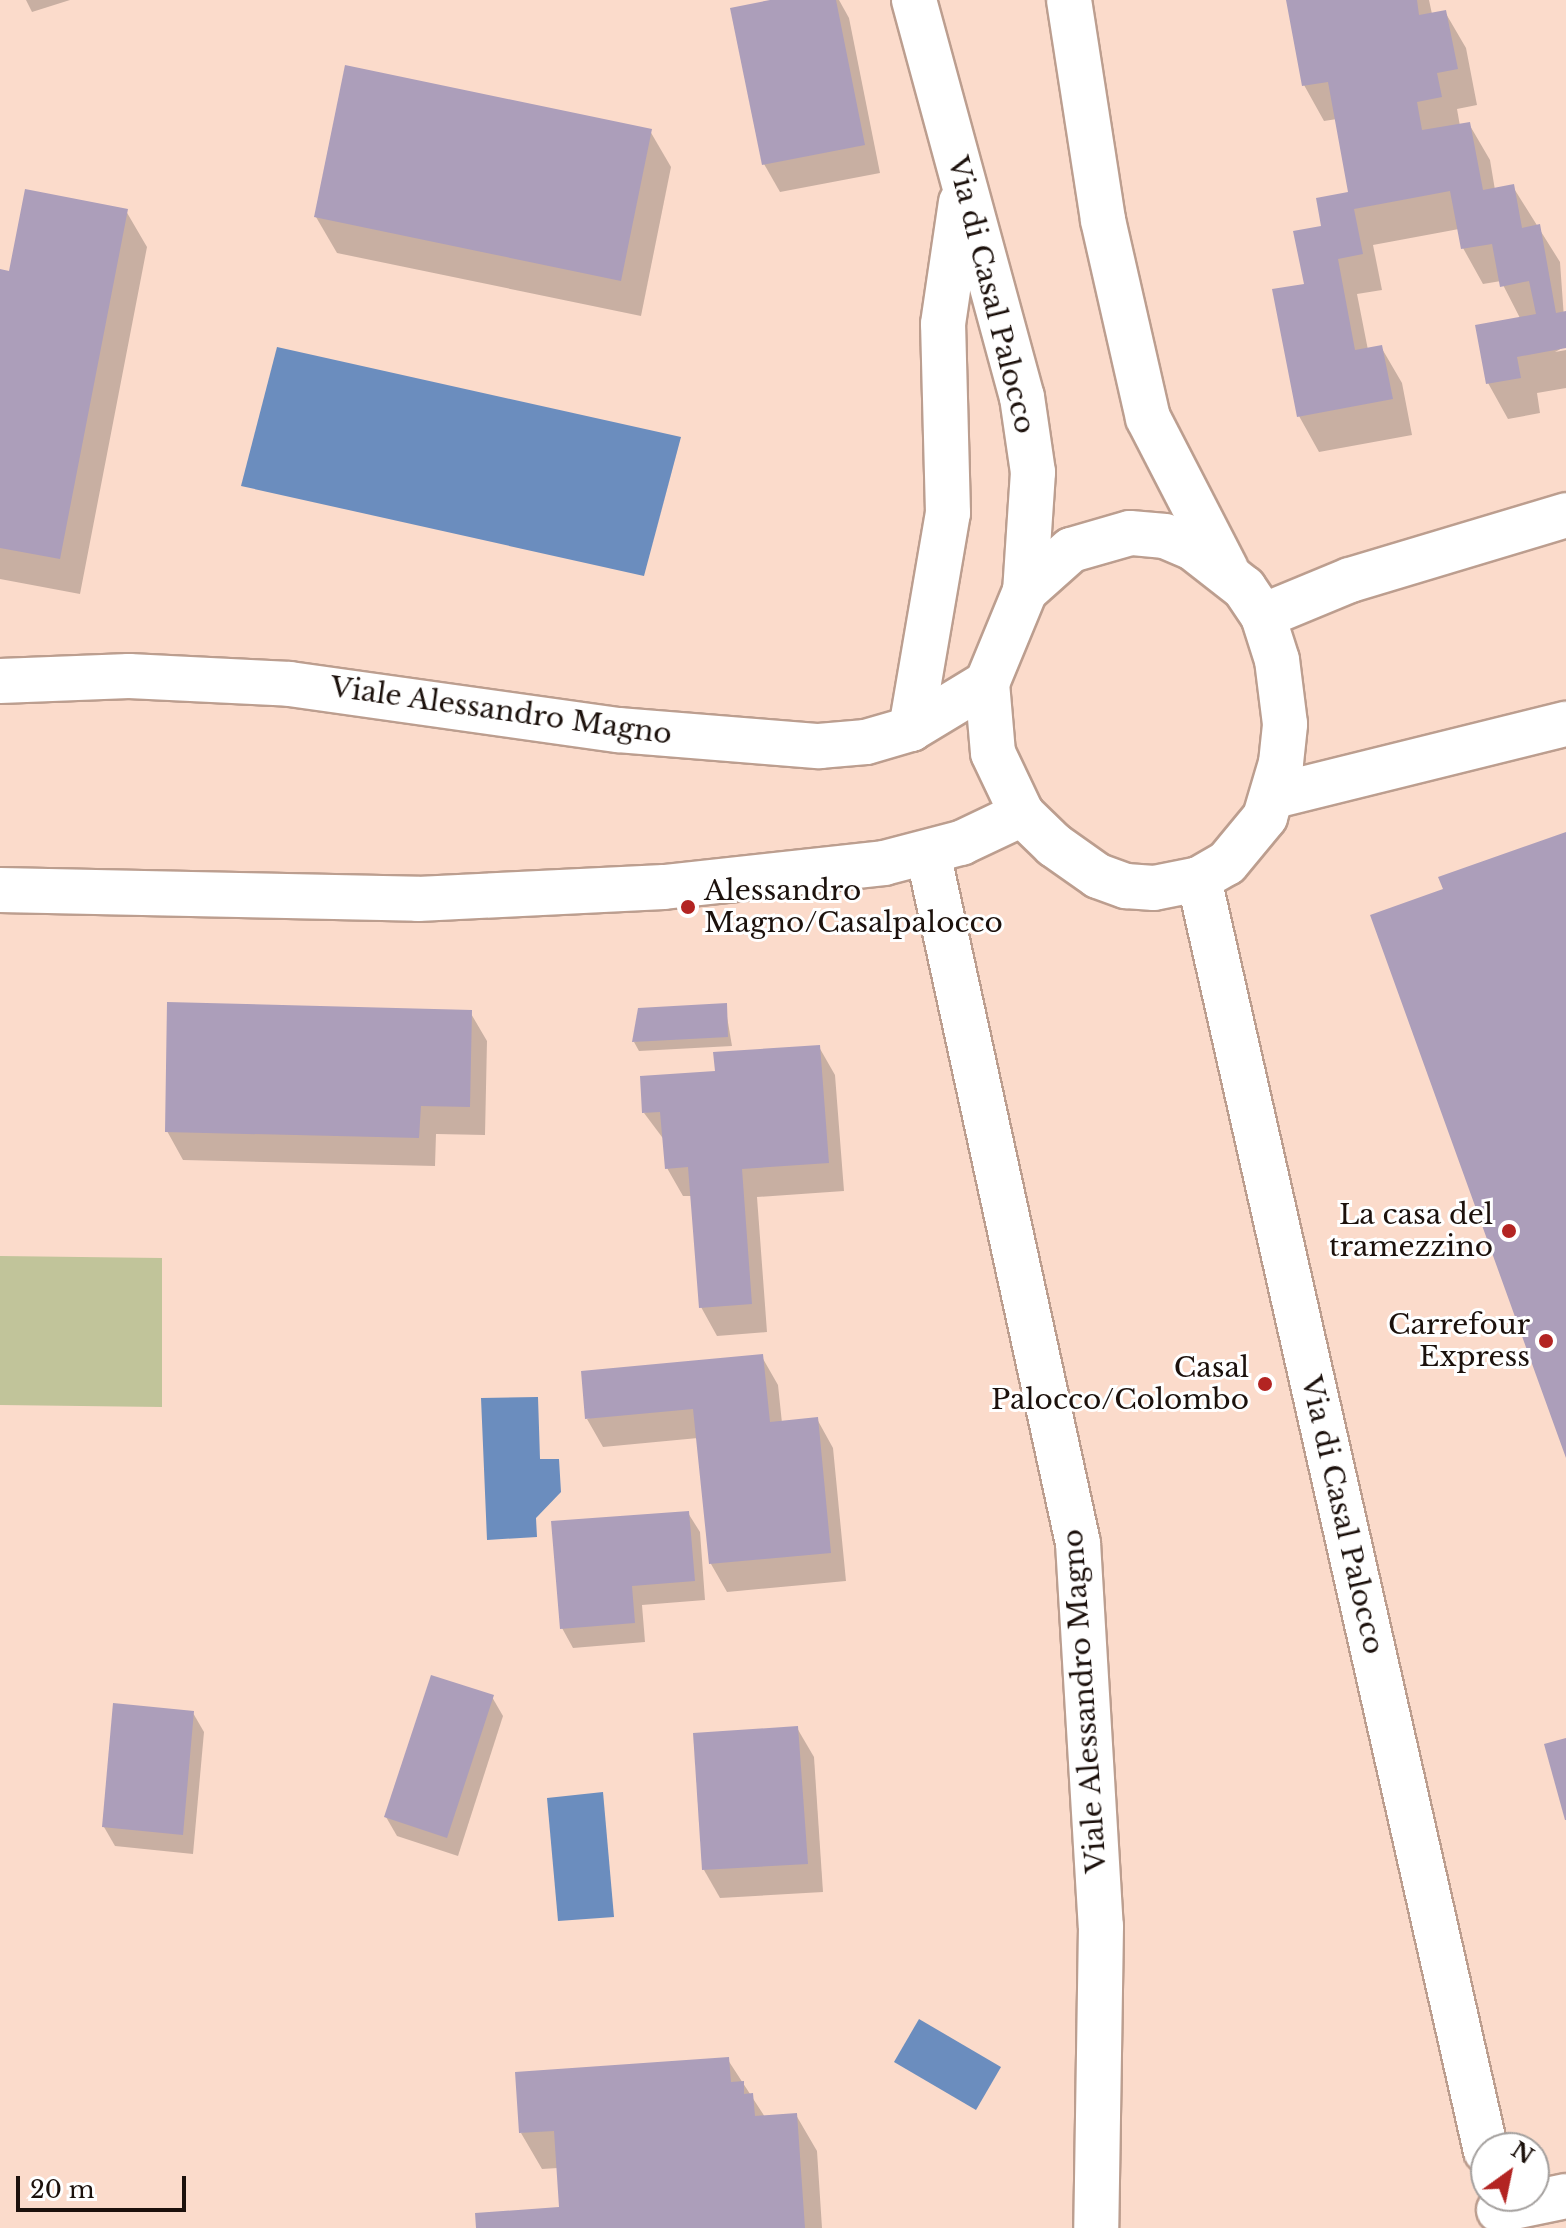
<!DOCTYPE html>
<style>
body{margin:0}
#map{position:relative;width:1566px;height:2228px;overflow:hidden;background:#fbdbcb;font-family:"Libre Baskerville",serif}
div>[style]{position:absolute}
.green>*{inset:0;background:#c1c49a}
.water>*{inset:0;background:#6b8dbe}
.shadow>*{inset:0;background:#0003}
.building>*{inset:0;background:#ac9eba}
.roads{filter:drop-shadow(2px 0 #bc9e8f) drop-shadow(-2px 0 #bc9e8f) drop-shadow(0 2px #bc9e8f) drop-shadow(0 -2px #bc9e8f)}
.minor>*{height:44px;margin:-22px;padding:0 22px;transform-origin:22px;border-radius:22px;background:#fff}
.dots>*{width:22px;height:22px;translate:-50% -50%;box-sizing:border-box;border:4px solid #fff;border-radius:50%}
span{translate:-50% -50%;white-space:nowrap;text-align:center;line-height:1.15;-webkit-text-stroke:6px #fff;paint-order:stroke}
.street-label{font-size:28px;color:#1c110c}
.poi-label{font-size:28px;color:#1c110c}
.left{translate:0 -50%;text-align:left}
.right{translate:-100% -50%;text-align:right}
.north{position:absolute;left:1470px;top:2132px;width:80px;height:80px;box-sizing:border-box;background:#fff;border:2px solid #a4a09e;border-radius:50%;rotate:33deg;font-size:22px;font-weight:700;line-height:32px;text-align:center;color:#1c110c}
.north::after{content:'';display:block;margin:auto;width:28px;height:36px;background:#b32422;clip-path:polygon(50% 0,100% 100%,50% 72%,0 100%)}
.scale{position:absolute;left:16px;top:2176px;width:170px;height:36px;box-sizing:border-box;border:4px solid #1c110c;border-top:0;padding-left:10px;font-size:24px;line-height:28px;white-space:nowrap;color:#1c110c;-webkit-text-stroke:6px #fff;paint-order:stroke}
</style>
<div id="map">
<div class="green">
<i style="clip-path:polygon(0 1256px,162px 1258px,162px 1407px,0 1405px)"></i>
</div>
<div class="water">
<i style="clip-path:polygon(277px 347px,681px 437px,644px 576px,241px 486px)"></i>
<i style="clip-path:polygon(538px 1397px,540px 1459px,559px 1459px,561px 1492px,536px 1518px,537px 1537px,487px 1540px,481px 1398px)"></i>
<i style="clip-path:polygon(603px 1792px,614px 1917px,558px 1921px,547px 1798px)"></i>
<i style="clip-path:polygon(919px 2019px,1001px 2067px,976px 2110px,894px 2062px)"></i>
</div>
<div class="shadow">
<i style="clip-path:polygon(26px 0,70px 0,32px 12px)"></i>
<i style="clip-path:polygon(781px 0,839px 0,849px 18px,880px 173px,780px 192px,764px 164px)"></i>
<i style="clip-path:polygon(1288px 0,1429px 0,1432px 14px,1445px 12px,1466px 48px,1477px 105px,1457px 109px,1460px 126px,1469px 124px,1490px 160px,1495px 190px,1513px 187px,1560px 262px,1566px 346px,1555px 352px,1566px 350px,1566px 388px,1537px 393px,1540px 413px,1508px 419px,1488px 383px,1520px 318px,1501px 281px,1483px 284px,1463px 248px,1459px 229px,1373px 245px,1382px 290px,1357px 294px,1368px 350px,1381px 347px,1402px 383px,1412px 435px,1319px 452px,1299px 416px,1306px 285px,1323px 228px,1350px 194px,1337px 119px,1324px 121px,1304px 85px)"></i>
<i style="clip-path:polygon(650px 131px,671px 167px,641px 316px,337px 253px,316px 217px)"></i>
<i style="clip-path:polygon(126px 211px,147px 247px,80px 594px,0 579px,0 271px,11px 273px)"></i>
<i style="clip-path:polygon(725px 1005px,732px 1046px,639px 1051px,634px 1042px)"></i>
<i style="clip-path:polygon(470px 1012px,487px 1041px,485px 1135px,436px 1134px,435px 1166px,183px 1160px,167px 1131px)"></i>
<i style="clip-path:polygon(819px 1047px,835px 1075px,844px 1191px,757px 1197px,767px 1332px,717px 1336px,701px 1307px,692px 1196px,683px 1196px,667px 1168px,665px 1141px,644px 1113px)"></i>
<i style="clip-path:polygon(762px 1357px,778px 1385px,782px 1423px,817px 1419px,833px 1448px,846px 1581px,727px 1592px,711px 1564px,698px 1438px,603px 1447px,587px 1419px)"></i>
<i style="clip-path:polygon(688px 1513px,700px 1532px,705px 1600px,642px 1605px,645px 1642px,573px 1648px,562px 1628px)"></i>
<i style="clip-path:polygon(492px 1697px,503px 1716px,458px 1856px,397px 1836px,386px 1817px)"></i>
<i style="clip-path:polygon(193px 1713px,204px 1732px,193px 1854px,115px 1846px,104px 1827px)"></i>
<i style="clip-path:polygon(797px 1728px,814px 1757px,823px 1892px,720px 1898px,704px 1870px)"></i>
<i style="clip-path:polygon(728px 2060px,765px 2117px,796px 2115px,817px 2151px,822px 2228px,478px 2228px,561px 2208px,558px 2168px,542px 2169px,521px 2133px)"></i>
</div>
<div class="building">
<i style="clip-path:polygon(770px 0,836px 0,865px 145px,762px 165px,730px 8px)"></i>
<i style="clip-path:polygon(1286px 0,1417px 0,1419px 15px,1446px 10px,1458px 69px,1437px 73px,1442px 97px,1417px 102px,1422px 130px,1470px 122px,1483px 190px,1514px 184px,1522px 228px,1540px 224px,1556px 313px,1566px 311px,1566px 348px,1517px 357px,1521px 378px,1486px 384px,1475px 325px,1536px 314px,1529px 281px,1500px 287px,1492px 244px,1461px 249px,1450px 191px,1354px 209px,1363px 254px,1338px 259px,1355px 350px,1382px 345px,1393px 399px,1297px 417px,1272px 289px,1304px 284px,1293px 231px,1321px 226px,1316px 198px,1348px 192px,1328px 82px,1302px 86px)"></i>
<i style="clip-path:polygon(345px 65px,652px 129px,621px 281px,314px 217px)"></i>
<i style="clip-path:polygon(25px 189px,128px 209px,60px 559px,0 548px,0 269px,9px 271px)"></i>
<i style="clip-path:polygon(1566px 832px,1566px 1458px,1370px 915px,1443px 889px,1438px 877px)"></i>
<i style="clip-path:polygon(167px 1002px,472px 1010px,470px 1107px,421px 1106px,419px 1138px,165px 1132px)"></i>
<i style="clip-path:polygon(727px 1003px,728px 1037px,632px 1042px,638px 1008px)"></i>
<i style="clip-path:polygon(820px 1045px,829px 1163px,742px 1169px,752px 1304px,699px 1308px,688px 1167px,665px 1169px,660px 1112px,642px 1113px,640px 1076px,715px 1071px,713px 1052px)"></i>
<i style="clip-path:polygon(763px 1354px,770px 1422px,818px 1417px,831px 1553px,709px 1564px,693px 1409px,585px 1419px,581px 1371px)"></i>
<i style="clip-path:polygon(689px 1511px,695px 1581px,632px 1586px,635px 1623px,560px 1629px,551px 1521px)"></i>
<i style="clip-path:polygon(431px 1675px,494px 1695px,447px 1838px,384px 1817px)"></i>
<i style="clip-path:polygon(113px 1703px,194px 1711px,183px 1835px,102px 1827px)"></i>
<i style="clip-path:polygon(798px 1726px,808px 1864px,702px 1870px,693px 1733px)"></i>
<i style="clip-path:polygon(1566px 1738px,1566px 1820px,1565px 1820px,1544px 1744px)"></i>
<i style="clip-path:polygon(729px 2057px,731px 2082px,744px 2081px,744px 2094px,753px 2093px,755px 2116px,797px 2113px,805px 2228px,476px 2228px,475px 2213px,559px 2207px,554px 2131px,519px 2133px,515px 2072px)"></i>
</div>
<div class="roads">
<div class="minor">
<i style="left:914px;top:0;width:411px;rotate:74.8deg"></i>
<i style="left:1022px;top:397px;width:76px;rotate:81.7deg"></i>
<i style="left:1033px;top:472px;width:119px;rotate:93.8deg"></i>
<i style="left:1025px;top:591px;width:100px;rotate:112.4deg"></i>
<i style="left:987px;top:683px;width:70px;rotate:85.1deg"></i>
<i style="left:993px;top:753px;width:68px;rotate:64.6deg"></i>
<i style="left:1022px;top:814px;width:45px;rotate:44.1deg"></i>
<i style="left:1054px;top:845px;width:54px;rotate:35.2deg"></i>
<i style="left:1098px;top:876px;width:30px;rotate:20deg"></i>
<i style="left:1126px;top:886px;width:28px;rotate:4deg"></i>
<i style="left:1154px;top:888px;width:46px;rotate:-11.3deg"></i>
<i style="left:1199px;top:879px;width:32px;rotate:-30deg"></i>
<i style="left:1227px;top:863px;width:60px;rotate:-50.4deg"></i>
<i style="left:1265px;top:817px;width:56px;rotate:-73.5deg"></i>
<i style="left:1281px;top:763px;width:39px;rotate:-84deg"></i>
<i style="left:1285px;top:724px;width:64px;rotate:-97.1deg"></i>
<i style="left:1277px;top:660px;width:46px;rotate:-107.7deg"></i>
<i style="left:1263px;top:616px;width:34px;rotate:-124deg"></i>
<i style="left:1244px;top:588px;width:65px;rotate:-141.9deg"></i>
<i style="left:1193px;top:548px;width:30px;rotate:-157deg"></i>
<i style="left:1165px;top:536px;width:35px;rotate:-175deg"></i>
<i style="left:1130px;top:533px;width:61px;rotate:163.9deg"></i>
<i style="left:1071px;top:550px;width:62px;rotate:138.3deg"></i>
<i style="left:1069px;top:0;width:223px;rotate:81.2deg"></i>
<i style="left:1103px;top:220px;width:203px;rotate:77.2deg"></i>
<i style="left:1148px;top:418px;width:170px;rotate:62.7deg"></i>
<i style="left:1263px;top:616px;width:94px;rotate:-22.5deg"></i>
<i style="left:1350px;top:580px;width:226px;rotate:-16.7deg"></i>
<i style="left:0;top:681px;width:129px;rotate:-2.2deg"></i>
<i style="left:129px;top:676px;width:161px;rotate:2.8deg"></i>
<i style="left:290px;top:684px;width:331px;rotate:8deg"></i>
<i style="left:618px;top:730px;width:202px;rotate:4.6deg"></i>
<i style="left:819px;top:746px;width:47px;rotate:-4.9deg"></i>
<i style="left:866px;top:742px;width:47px;rotate:-16.1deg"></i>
<i style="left:911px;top:729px;width:89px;rotate:-31.2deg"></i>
<i style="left:911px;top:729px;width:219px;rotate:-80.3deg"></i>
<i style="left:948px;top:513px;width:189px;rotate:-91.5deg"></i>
<i style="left:943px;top:324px;width:123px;rotate:-81.6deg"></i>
<i style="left:1274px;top:796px;width:301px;rotate:-13.9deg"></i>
<i style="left:928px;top:853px;width:706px;rotate:77.74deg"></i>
<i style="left:1078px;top:1543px;width:384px;rotate:86.6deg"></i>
<i style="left:1101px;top:1926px;width:302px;rotate:90.9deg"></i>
<i style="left:1199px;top:879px;width:1304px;rotate:77.29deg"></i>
<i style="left:0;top:890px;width:418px;rotate:1.2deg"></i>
<i style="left:418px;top:899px;width:246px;rotate:-2.8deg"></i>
<i style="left:664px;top:887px;width:221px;rotate:-6.2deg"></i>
<i style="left:884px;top:863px;width:80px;rotate:-14.6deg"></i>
<i style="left:961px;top:843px;width:68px;rotate:-25.4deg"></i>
<i style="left:1499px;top:2210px;width:68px;rotate:-11.8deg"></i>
</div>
</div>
<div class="dots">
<i style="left:688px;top:907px;background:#b32422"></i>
<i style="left:1509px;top:1231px;background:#b32422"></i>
<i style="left:1546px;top:1341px;background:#b32422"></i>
<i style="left:1265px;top:1384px;background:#b32422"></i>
</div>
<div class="street-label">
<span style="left:991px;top:295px;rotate:76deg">Via di Casal Palocco</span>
<span style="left:501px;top:711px;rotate:8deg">Viale Alessandro Magno</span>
<span style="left:1342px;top:1515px;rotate:77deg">Via di Casal Palocco</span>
<span style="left:1085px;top:1701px;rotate:-94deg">Viale Alessandro Magno</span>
</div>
<div class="poi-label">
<span class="left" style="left:704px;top:907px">Alessandro<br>Magno/Casalpalocco</span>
<span class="right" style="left:1493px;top:1231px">La casa del<br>tramezzino</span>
<span class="right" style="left:1530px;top:1341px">Carrefour<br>Express</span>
<span class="right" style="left:1249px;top:1384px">Casal<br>Palocco/Colombo</span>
</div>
<div class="north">N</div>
<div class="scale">20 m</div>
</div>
